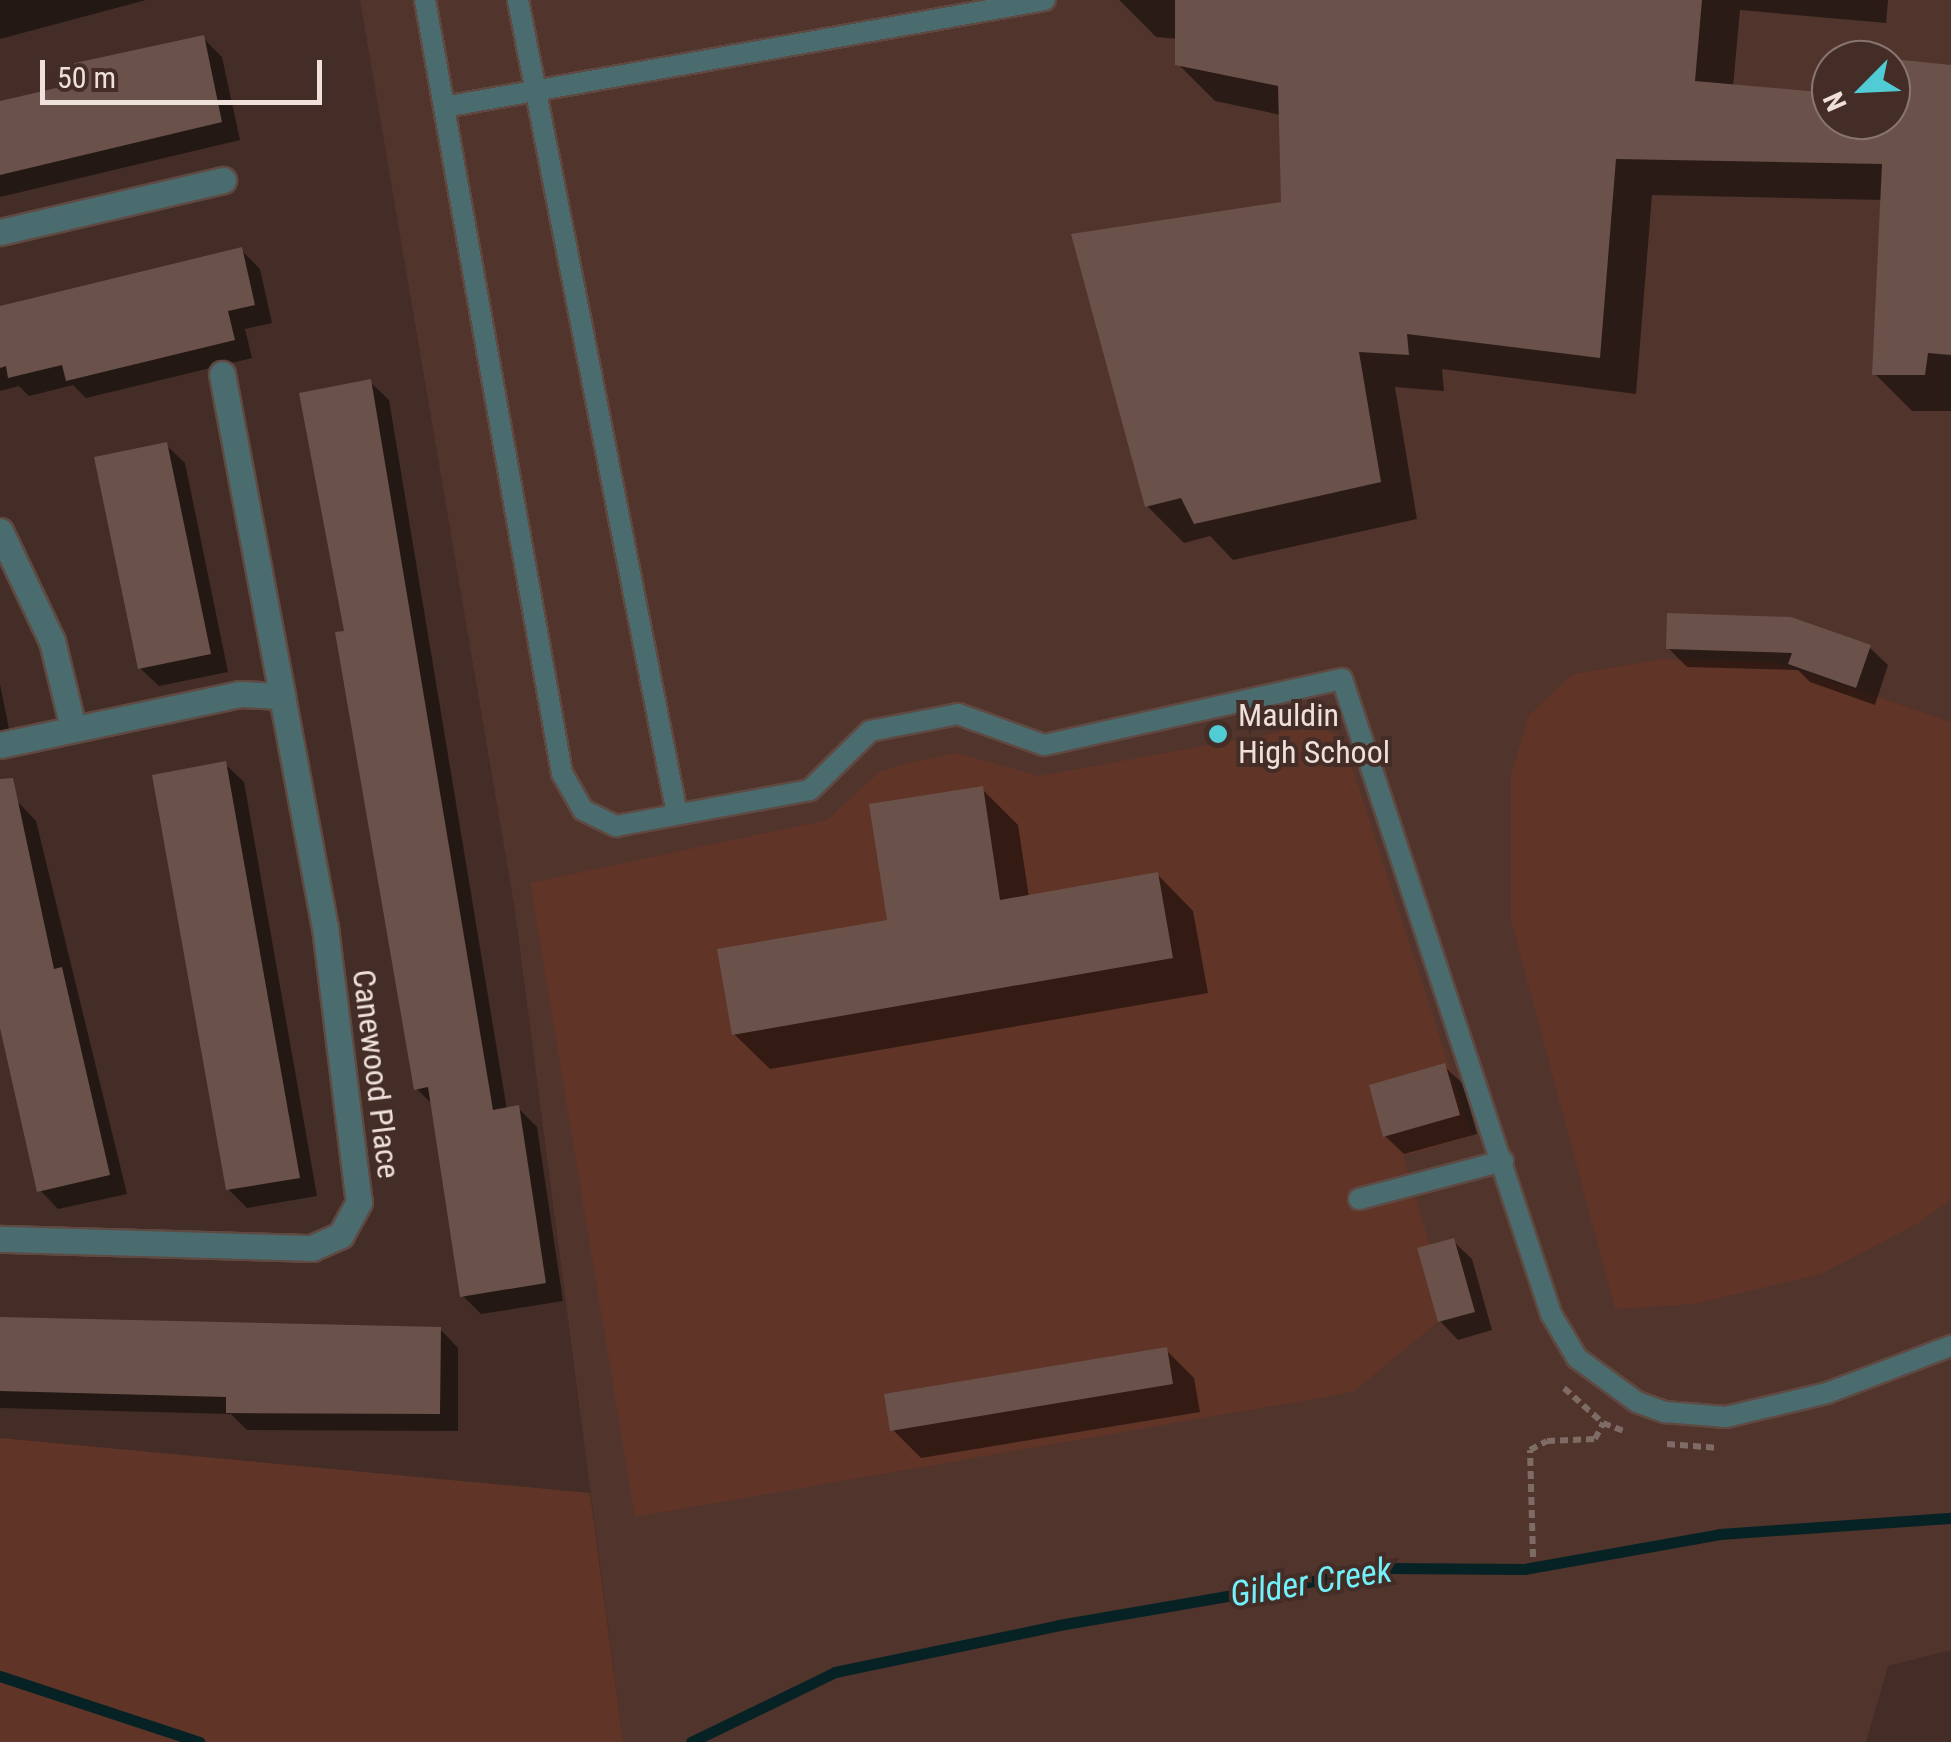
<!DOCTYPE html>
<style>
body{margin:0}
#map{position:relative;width:1951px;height:1742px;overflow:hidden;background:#432d26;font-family:"Roboto Condensed",sans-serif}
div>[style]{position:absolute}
.built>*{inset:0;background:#51342c}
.green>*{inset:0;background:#603427}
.shadow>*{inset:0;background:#0007}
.stream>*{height:11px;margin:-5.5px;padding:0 5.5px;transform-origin:5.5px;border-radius:5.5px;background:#062224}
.building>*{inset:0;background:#6a514a}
.path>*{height:6px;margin-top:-3px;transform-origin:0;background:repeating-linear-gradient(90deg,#7f6b65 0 8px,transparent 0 13px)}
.roads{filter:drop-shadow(2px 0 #5f4a43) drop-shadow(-2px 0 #5f4a43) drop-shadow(0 2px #5f4a43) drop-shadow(0 -2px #5f4a43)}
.service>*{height:20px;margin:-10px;padding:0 10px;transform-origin:10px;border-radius:10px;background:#4b6c6e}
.minor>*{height:25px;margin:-12.5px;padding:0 12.5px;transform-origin:12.5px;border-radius:12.5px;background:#4b6c6e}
.dots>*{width:28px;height:28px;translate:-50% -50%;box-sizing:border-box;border:5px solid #432d26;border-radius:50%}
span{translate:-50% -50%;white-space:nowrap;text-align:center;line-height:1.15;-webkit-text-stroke:8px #432d26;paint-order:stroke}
.poi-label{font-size:32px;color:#efe0dc}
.left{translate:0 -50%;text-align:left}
.street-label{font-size:32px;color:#efe0dc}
.water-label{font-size:35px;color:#72f1fb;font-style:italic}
.north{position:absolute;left:1811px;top:40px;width:100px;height:100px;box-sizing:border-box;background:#432d26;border:2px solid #88756f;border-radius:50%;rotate:246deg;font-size:28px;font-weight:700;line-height:40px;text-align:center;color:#efe0dc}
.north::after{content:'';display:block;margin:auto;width:35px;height:45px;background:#51ccd5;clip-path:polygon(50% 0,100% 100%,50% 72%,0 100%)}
.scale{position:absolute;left:40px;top:60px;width:282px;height:45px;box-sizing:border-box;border:5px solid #efe0dc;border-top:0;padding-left:12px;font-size:30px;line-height:35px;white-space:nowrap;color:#efe0dc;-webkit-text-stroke:8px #432d26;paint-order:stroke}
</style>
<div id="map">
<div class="built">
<i style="clip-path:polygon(evenodd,360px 0,1951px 0,1951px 1650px,1888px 1666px,1866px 1742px,623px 1742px,515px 911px,360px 0,1831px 60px,1891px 60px,1891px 120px,1831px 120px,1831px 60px)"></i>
</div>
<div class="green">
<i style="clip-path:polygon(1661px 659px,1774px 662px,1951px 722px,1951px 1199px,1919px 1223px,1821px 1274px,1694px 1304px,1615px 1309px,1511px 920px,1511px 774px,1529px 715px,1573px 674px)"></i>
<i style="clip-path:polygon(1313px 726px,1340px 736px,1347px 751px,1472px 1136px,1403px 1156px,1430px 1245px,1417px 1249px,1438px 1322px,1353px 1392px,635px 1517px,530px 883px,827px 820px,879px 772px,908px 763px,957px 753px,1039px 776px)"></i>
<i style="clip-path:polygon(0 1438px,590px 1493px,623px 1742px,0 1742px)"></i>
</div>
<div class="shadow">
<i style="clip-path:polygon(0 0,146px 0,0 39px)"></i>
<i style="clip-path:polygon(1119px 0,1888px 0,1886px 23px,1740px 10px,1733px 87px,1831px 96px,1831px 120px,1891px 120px,1891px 101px,1951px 67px,1951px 411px,1912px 411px,1875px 374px,1883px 200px,1652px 195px,1636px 394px,1442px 369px,1444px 391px,1395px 387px,1417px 519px,1233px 560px,1210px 536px,1184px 543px,1147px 506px,1284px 204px,1281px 115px,1215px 101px,1178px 64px,1178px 39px,1156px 37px)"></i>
<i style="clip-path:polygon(203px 38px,222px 57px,240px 140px,0 197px,0 104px,68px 87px)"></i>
<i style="clip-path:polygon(241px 250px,260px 269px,272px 323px,245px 329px,252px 358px,86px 398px,73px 385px,29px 396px,19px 386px,0 391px,0 310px)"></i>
<i style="clip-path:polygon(370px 382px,389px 400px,507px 1110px,518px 1108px,537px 1127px,563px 1301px,481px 1314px,462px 1295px,433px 1105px,416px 1088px,347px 633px)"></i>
<i style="clip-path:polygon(166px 445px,185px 463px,228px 672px,159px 686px,140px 668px)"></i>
<i style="clip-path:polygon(1869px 647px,1888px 665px,1875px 705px,1810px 682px,1798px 670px,1687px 667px,1668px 648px)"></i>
<i style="clip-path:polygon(0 684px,12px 744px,0 747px)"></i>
<i style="clip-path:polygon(225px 764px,244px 782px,317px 1196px,247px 1208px,228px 1189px)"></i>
<i style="clip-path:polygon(982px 789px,1018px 825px,1029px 897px,1158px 875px,1193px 911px,1208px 993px,770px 1069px,734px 1034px,889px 922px)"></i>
<i style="clip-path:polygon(18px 802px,36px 821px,127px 1194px,58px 1209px,40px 1190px,0 1022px,0 806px)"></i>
<i style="clip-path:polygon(1444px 1066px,1463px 1084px,1477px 1134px,1404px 1154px,1385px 1136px)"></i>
<i style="clip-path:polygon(1453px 1241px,1472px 1259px,1492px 1330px,1458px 1340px,1440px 1321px)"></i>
<i style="clip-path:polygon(0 1320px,440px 1329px,458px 1348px,458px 1431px,247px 1430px,231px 1414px,0 1408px)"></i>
<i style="clip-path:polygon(1166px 1350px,1194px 1378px,1200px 1412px,921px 1458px,893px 1430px)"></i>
</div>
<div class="stream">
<i style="left:0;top:1676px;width:210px;rotate:18.3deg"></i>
<i style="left:691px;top:1742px;width:160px;rotate:-25.9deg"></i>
<i style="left:835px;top:1672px;width:229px;rotate:-11.8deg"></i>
<i style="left:1059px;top:1625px;width:334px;rotate:-9.8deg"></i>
<i style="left:1388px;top:1568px;width:136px;rotate:0.4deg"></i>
<i style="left:1524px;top:1569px;width:199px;rotate:-10.1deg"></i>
<i style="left:1720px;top:1534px;width:232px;rotate:-4deg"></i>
</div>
<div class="building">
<i style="clip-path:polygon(1175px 0,1702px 0,1695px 81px,1831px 93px,1831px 120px,1891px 120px,1893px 59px,1951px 65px,1951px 355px,1928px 353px,1925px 375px,1872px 375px,1882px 164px,1616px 159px,1600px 358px,1407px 334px,1409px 355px,1359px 352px,1381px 482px,1194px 524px,1181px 498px,1145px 507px,1071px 234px,1281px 202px,1278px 86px,1175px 65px)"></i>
<i style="clip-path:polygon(204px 35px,222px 122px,0 175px,0 101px,65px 86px,61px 66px)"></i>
<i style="clip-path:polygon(242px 247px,255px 305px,228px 311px,235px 340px,66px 381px,62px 365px,8px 378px,6px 366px,0 368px,0 306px)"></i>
<i style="clip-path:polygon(371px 379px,493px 1110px,519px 1105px,546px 1283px,460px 1297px,428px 1087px,414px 1090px,335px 632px,344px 631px,299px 393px)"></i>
<i style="clip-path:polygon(167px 442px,211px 654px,138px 669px,94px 457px)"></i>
<i style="clip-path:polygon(1667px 613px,1791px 617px,1871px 645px,1856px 688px,1788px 664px,1792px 653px,1666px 649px)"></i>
<i style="clip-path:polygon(226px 761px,300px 1178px,226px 1190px,152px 775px)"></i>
<i style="clip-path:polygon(13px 778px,54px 969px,62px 967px,110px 1175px,37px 1192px,0 1028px,0 779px)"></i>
<i style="clip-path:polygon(983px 786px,1000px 900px,1158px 872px,1173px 958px,732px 1035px,717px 949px,887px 920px,869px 804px)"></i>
<i style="clip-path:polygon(1445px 1063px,1460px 1115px,1383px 1137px,1369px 1085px)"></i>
<i style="clip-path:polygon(1454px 1238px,1475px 1312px,1438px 1322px,1417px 1248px)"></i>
<i style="clip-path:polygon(0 1317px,441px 1327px,440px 1414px,226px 1413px,226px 1397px,0 1391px)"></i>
<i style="clip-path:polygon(1167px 1347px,1173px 1384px,890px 1431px,884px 1394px)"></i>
</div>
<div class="path">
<i style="left:1564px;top:1388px;width:52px;rotate:41.9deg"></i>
<i style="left:1603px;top:1423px;width:25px;rotate:21deg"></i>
<i style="left:1667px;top:1444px;width:52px;rotate:4.4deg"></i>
<i style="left:1533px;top:1557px;width:107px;rotate:-91.6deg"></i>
<i style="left:1530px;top:1450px;width:19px;rotate:-28deg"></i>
<i style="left:1547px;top:1441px;width:48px;rotate:-2.4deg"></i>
<i style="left:1595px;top:1439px;width:18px;rotate:-63deg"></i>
</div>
<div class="roads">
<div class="service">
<i style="left:425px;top:0;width:785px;rotate:79.95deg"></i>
<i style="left:562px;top:773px;width:43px;rotate:60.4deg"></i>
<i style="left:583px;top:810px;width:37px;rotate:26deg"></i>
<i style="left:616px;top:826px;width:197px;rotate:-10.5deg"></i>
<i style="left:810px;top:790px;width:84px;rotate:-44.5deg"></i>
<i style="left:870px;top:731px;width:90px;rotate:-10.9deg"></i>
<i style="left:958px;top:714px;width:91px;rotate:19.8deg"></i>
<i style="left:1044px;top:745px;width:305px;rotate:-12.5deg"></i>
<i style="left:1342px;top:679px;width:669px;rotate:71.78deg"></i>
<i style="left:1551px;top:1314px;width:51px;rotate:59.4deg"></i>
<i style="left:1577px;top:1358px;width:74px;rotate:36.3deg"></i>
<i style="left:1637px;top:1402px;width:30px;rotate:20deg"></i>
<i style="left:1665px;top:1412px;width:61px;rotate:4.7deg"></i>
<i style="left:1726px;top:1417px;width:104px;rotate:-13.4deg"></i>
<i style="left:1827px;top:1393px;width:133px;rotate:-20.8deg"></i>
<i style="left:518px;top:0;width:829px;rotate:78.95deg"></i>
<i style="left:444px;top:107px;width:610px;rotate:-10.09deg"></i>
<i style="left:1359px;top:1199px;width:149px;rotate:-14.8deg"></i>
</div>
<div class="minor">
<i style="left:0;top:232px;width:229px;rotate:-13.1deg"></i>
<i style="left:222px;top:374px;width:328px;rotate:79.4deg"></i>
<i style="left:0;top:531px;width:122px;rotate:64.7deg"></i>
<i style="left:52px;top:641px;width:89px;rotate:76.4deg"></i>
<i style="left:0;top:745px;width:245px;rotate:-12deg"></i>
<i style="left:240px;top:694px;width:42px;rotate:2.7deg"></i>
<i style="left:282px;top:696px;width:235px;rotate:79.5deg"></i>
<i style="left:325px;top:927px;width:277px;rotate:83deg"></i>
<i style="left:359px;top:1202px;width:38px;rotate:119deg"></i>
<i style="left:341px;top:1235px;width:32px;rotate:156deg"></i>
<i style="left:312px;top:1248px;width:312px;rotate:-178.3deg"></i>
</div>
</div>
<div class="dots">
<i style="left:1218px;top:734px;background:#51ccd5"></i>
</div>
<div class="poi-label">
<span class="left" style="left:1238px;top:734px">Mauldin<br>High School</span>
</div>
<div class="street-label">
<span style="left:376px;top:1074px;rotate:83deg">Canewood Place</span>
</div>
<div class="water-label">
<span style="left:1311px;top:1583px;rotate:-9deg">Gilder Creek</span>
</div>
<div class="north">N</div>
<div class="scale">50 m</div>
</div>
